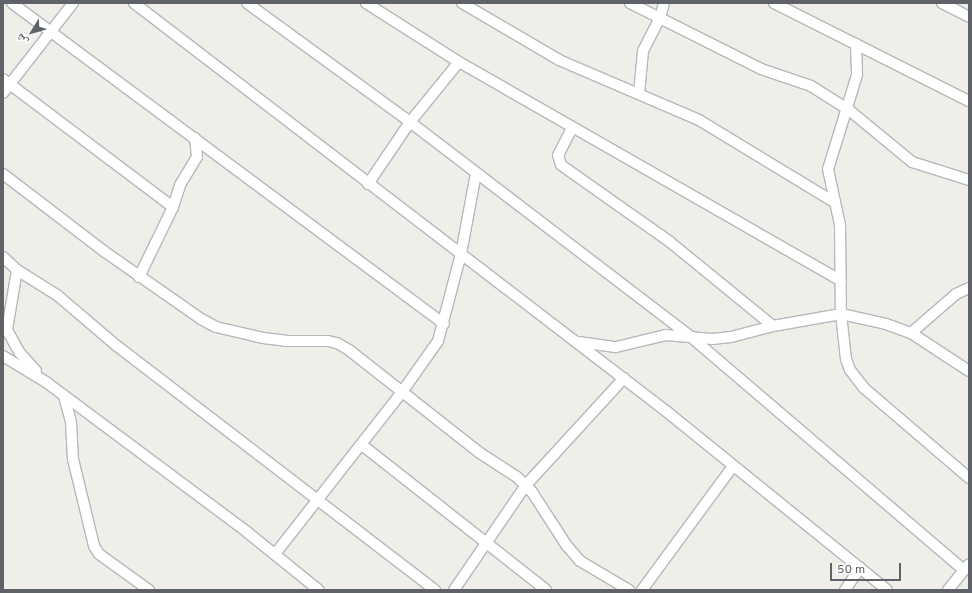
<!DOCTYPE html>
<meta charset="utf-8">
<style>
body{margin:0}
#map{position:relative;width:972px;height:593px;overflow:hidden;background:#f0eee8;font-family:Overpass,"Noto Naskh Arabic",sans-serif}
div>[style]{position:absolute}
.roads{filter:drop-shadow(1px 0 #b5b8bb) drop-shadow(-1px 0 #b5b8bb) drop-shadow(0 1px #b5b8bb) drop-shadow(0 -1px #b5b8bb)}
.street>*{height:10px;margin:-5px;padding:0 5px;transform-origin:5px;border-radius:5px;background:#fff}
span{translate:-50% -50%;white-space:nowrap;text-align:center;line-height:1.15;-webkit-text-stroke:3px #fff;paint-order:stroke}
.frame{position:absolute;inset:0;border:4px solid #5f6367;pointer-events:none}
.north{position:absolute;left:12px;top:12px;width:40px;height:40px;-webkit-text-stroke:3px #fff;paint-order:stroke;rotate:233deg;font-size:11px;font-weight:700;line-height:16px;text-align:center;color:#5f6367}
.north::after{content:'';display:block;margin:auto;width:14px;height:18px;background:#5f6367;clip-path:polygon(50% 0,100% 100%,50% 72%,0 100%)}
.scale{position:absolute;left:830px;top:563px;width:71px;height:18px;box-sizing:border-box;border:2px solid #5f6367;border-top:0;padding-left:5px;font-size:12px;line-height:14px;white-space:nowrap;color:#5f6367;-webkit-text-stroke:3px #fff;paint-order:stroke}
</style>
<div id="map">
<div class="roads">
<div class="street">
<i style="left:12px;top:3px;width:538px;rotate:36.61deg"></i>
<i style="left:134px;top:3px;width:670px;rotate:37.49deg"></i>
<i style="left:666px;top:411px;width:284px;rotate:39deg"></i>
<i style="left:247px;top:3px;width:202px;rotate:36.1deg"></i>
<i style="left:410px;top:122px;width:354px;rotate:37.4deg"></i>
<i style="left:691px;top:337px;width:359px;rotate:40.5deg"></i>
<i style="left:366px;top:3px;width:110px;rotate:32.4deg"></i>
<i style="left:459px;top:62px;width:440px;rotate:29.8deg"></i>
<i style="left:462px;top:3px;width:113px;rotate:30.4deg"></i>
<i style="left:559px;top:60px;width:152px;rotate:23.2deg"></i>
<i style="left:699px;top:120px;width:158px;rotate:31.3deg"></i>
<i style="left:630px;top:3px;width:147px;rotate:26.7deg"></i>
<i style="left:761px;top:69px;width:53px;rotate:18.8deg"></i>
<i style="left:811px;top:86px;width:45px;rotate:32.3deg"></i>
<i style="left:849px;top:110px;width:82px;rotate:39.5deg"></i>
<i style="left:912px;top:162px;width:60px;rotate:17.5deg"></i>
<i style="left:774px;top:3px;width:218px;rotate:26.7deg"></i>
<i style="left:942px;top:3px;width:30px;rotate:27deg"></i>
<i style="left:856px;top:44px;width:31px;rotate:88deg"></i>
<i style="left:857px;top:75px;width:98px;rotate:107.1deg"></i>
<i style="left:828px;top:169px;width:57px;rotate:77.9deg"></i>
<i style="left:840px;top:225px;width:89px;rotate:89.4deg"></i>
<i style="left:841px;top:314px;width:45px;rotate:83.7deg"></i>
<i style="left:846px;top:359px;width:12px;rotate:70deg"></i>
<i style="left:850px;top:370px;width:23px;rotate:52deg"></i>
<i style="left:864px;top:388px;width:138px;rotate:40.6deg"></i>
<i style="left:3px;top:79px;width:213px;rotate:37deg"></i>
<i style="left:3px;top:93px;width:114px;rotate:-52.1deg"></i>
<i style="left:639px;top:94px;width:43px;rotate:-84.7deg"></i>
<i style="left:643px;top:51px;width:37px;rotate:-63deg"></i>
<i style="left:660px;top:18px;width:16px;rotate:-75deg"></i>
<i style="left:572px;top:128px;width:30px;rotate:117deg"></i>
<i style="left:558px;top:155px;width:10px;rotate:73deg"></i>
<i style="left:561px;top:165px;width:133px;rotate:35.2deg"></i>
<i style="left:670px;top:242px;width:133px;rotate:39.2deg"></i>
<i style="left:3px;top:174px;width:128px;rotate:37.4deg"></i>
<i style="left:105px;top:252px;width:117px;rotate:34.9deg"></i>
<i style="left:201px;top:319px;width:17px;rotate:28deg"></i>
<i style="left:216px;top:327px;width:48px;rotate:13.2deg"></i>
<i style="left:263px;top:338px;width:23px;rotate:7deg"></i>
<i style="left:286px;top:341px;width:42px"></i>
<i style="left:328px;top:341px;width:9px;rotate:13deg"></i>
<i style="left:337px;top:343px;width:14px;rotate:30deg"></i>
<i style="left:349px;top:350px;width:167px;rotate:38.2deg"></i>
<i style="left:480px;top:453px;width:44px;rotate:33deg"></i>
<i style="left:517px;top:477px;width:21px;rotate:45deg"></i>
<i style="left:532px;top:492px;width:64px;rotate:57.1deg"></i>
<i style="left:567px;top:546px;width:20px;rotate:49deg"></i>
<i style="left:580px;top:561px;width:57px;rotate:30.6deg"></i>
<i style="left:368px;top:184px;width:75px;rotate:-55.9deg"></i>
<i style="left:410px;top:122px;width:77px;rotate:-50.8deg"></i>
<i style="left:3px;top:257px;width:19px;rotate:43deg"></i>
<i style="left:17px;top:270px;width:47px;rotate:32deg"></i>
<i style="left:57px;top:295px;width:79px;rotate:40.4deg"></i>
<i style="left:117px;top:346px;width:401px;rotate:37.5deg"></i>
<i style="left:17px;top:270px;width:61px;rotate:99.5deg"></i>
<i style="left:7px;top:330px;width:26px;rotate:61deg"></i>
<i style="left:20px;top:353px;width:24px;rotate:48deg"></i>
<i style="left:139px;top:277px;width:78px;rotate:-64.1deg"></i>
<i style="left:173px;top:207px;width:23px;rotate:-72deg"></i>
<i style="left:180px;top:185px;width:33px;rotate:-59deg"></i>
<i style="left:197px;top:157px;width:19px;rotate:-96deg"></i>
<i style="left:911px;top:333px;width:60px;rotate:-40.9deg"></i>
<i style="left:956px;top:294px;width:14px;rotate:-25deg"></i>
<i style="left:579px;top:342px;width:37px;rotate:8deg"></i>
<i style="left:616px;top:347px;width:51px;rotate:-13.5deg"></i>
<i style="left:666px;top:335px;width:46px;rotate:5deg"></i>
<i style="left:712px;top:339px;width:19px;rotate:-6deg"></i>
<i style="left:731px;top:337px;width:43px;rotate:-14.7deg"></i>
<i style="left:773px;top:326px;width:69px;rotate:-10deg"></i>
<i style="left:841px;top:314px;width:46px;rotate:12.5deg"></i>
<i style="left:886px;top:324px;width:27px;rotate:20deg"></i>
<i style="left:911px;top:333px;width:69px;rotate:33.2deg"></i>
<i style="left:3px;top:356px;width:50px;rotate:31.2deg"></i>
<i style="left:46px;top:382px;width:251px;rotate:36.7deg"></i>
<i style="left:247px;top:532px;width:92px;rotate:38.9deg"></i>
<i style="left:64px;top:396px;width:27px;rotate:75deg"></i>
<i style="left:71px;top:422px;width:37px;rotate:87deg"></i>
<i style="left:73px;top:459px;width:89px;rotate:76.4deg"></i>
<i style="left:94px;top:546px;width:9px;rotate:58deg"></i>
<i style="left:99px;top:554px;width:62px;rotate:35.8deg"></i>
<i style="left:362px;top:445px;width:234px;rotate:38.2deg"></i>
<i style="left:275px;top:554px;width:206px;rotate:-51.9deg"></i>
<i style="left:402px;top:392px;width:62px;rotate:-54.8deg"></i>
<i style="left:438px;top:341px;width:90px;rotate:-75.2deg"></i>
<i style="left:461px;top:254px;width:82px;rotate:-79.5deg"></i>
<i style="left:454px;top:590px;width:127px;rotate:-55.6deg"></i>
<i style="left:526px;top:485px;width:145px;rotate:-47.5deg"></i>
<i style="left:642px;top:590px;width:154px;rotate:-53.7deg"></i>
<i style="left:845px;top:590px;width:27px;rotate:-56deg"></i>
<i style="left:948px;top:590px;width:33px;rotate:-51deg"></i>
</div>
</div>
<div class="frame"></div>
<div class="north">ش</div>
<div class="scale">50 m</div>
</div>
